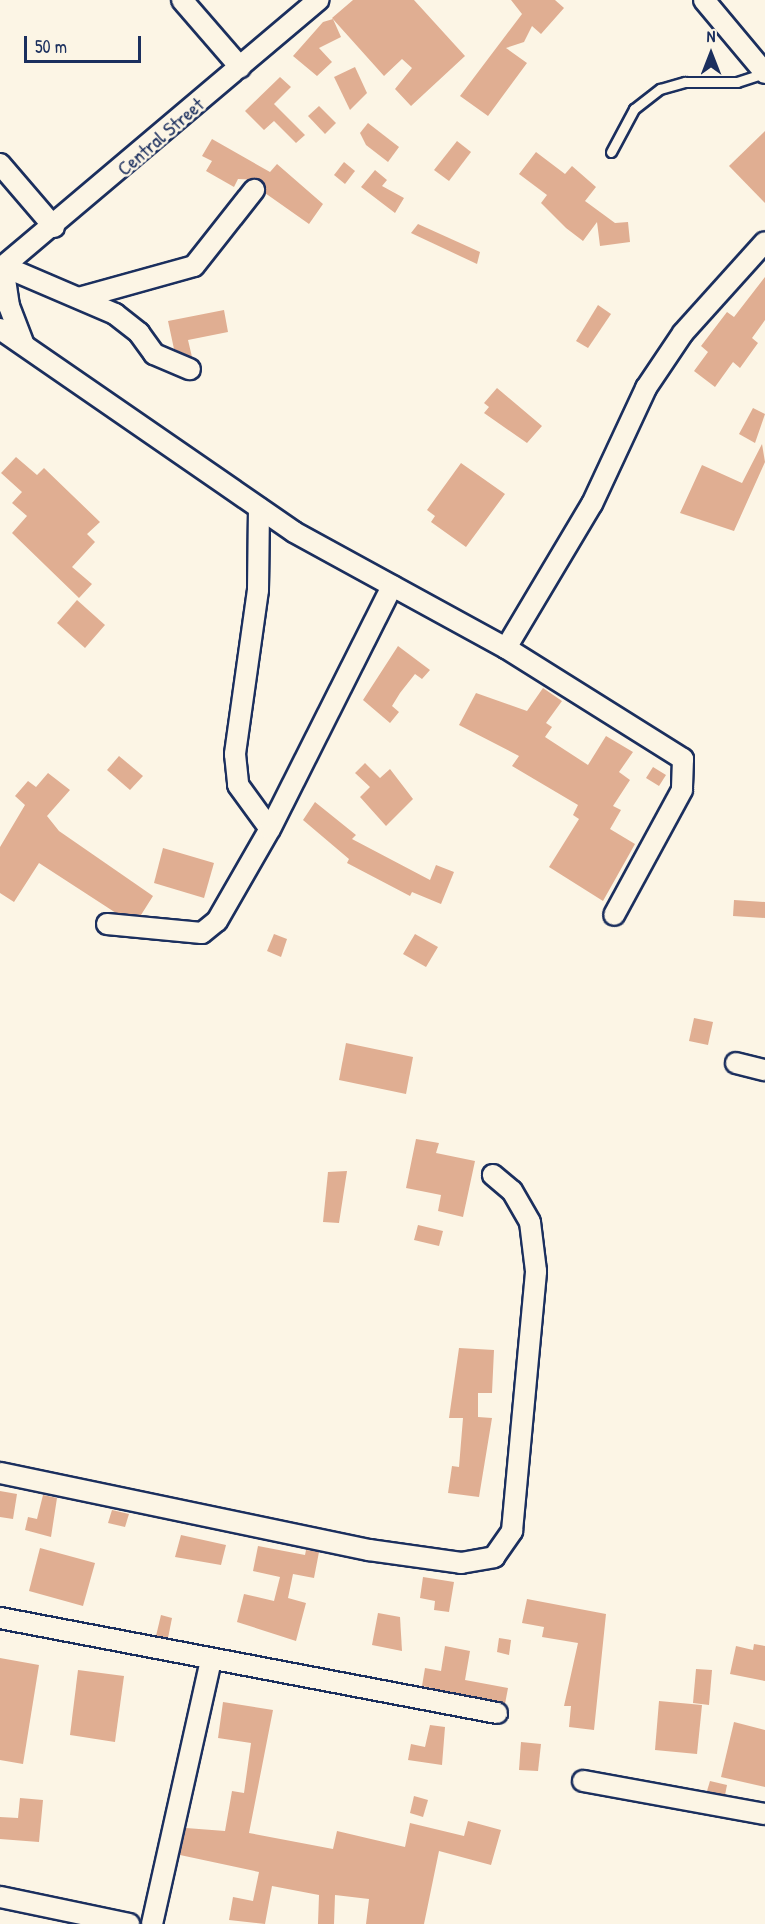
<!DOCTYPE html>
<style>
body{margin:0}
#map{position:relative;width:765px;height:1924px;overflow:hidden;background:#fcf5e5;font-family:"Patrick Hand",sans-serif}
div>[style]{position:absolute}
.building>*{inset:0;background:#e0ae92}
.roads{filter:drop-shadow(2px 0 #1b2f5e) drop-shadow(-2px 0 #1b2f5e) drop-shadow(0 2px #1b2f5e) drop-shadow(0 -2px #1b2f5e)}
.service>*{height:9px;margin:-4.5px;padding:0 4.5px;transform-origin:4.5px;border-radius:4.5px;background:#fcf5e5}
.minor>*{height:20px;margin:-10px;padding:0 10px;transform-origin:10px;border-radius:10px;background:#fcf5e5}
span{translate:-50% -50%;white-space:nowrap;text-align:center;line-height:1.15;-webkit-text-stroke:5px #fcf5e5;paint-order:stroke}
.street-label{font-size:20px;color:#1b2f5e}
.north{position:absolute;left:681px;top:24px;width:60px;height:60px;-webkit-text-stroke:4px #fcf5e5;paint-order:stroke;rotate:0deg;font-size:16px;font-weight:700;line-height:24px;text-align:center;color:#1b2f5e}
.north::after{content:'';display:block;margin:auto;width:21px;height:27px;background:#1b2f5e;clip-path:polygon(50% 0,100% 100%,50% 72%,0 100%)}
.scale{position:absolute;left:24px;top:36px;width:117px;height:27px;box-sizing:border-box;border:3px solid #1b2f5e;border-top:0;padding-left:8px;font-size:18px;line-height:21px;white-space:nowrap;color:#1b2f5e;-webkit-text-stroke:4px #fcf5e5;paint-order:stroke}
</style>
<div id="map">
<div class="building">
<i style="clip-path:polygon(353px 0,414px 0,465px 56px,411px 106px,395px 89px,412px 68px,402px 59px,384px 76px,332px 18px)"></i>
<i style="clip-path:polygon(511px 0,555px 0,564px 8px,541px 34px,532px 26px,524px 42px,506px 48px,527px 63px,488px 116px,460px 96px,522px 14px)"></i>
<i style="clip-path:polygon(333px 19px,341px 37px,319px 48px,332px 62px,317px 76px,293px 56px,323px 22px)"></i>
<i style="clip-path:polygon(355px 67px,367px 93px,350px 110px,334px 77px)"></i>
<i style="clip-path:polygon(280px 77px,291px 87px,274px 104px,305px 135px,296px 143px,274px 121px,264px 130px,245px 111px)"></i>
<i style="clip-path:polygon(319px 106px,336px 123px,325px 134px,308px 116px)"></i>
<i style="clip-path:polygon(368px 123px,399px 147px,388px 162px,366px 145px,360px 133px)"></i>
<i style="clip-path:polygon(765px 131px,765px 203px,729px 166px)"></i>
<i style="clip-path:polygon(212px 139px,270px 172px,277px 164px,323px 204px,309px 224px,265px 193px,261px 180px,238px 179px,234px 187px,206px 171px,212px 161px,202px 156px)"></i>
<i style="clip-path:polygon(457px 141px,471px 152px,449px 181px,434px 170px)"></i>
<i style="clip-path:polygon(536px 152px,565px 174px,572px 166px,596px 187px,585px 201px,615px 223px,628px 222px,630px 242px,600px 246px,597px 222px,583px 241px,566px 228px,541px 203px,547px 195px,519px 174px)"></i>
<i style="clip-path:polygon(344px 162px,355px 171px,345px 184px,334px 175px)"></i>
<i style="clip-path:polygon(375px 170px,387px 180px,382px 186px,404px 198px,395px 213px,361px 187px)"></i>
<i style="clip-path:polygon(418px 224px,480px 252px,477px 264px,411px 233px)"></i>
<i style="clip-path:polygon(765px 277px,765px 320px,752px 338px,758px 343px,740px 368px,733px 362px,715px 387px,694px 371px,708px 352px,701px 346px,727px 312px,734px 317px)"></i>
<i style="clip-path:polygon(598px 305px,611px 314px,588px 348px,576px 341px)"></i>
<i style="clip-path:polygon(224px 310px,228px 332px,188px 340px,192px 357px,174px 349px,168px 321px)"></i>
<i style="clip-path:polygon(497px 388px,542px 426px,527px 443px,484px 413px,489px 407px,484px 403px)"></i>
<i style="clip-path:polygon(753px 408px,765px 414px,755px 443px,739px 434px)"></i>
<i style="clip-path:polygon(762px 444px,765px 462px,734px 531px,680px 513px,702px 465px,742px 483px)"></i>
<i style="clip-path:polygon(16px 457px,37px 475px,44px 468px,100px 522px,87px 534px,95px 542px,72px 567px,92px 584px,79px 598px,12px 533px,27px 516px,12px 503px,22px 492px,1px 473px)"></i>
<i style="clip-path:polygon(461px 463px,505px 494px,466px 547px,431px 522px,435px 516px,427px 510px)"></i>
<i style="clip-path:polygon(77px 600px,105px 625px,85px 648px,57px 623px)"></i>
<i style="clip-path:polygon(398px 646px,430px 670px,422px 679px,415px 674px,400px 693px,392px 706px,399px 712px,390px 723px,363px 700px)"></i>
<i style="clip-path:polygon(543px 688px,562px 701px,546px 723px,552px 727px,545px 737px,588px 765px,606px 736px,633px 752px,619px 772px,630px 780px,613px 806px,621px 810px,610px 829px,635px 844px,603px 901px,549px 867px,579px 819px,573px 815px,578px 805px,512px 766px,519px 756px,459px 725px,476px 693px,527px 711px)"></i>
<i style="clip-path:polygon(119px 756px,143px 776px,130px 790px,107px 770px)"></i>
<i style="clip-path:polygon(365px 763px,380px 778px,390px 769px,413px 799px,386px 826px,360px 797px,370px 787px,355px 773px)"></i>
<i style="clip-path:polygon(653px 767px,666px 775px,659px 786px,646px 778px)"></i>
<i style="clip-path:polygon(48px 773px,70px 790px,47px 816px,59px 831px,153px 896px,141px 915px,116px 913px,39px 863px,14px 902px,0 893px,0 847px,25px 805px,15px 796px,28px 781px,36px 787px)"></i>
<i style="clip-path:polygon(315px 802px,356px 835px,352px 839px,430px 880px,436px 865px,454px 872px,441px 904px,412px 892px,410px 896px,347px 863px,349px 859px,303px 820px)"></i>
<i style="clip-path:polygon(163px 848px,214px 863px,204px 898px,154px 883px)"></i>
<i style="clip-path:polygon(734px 900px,765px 902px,765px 918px,733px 916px)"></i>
<i style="clip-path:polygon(274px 934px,287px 939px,281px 957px,267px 951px)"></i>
<i style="clip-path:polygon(415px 934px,438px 947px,426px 967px,403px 954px)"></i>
<i style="clip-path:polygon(694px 1018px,713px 1022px,708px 1045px,689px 1041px)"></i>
<i style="clip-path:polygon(346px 1043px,413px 1057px,406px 1094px,339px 1080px)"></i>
<i style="clip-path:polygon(416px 1139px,439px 1143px,436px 1153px,475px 1161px,463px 1217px,438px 1211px,441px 1195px,406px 1188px)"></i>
<i style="clip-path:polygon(347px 1171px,339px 1223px,323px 1222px,328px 1172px)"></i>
<i style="clip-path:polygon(418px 1225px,443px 1231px,439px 1246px,414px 1240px)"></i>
<i style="clip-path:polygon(459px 1348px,494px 1350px,492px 1393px,478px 1393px,478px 1417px,492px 1418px,479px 1497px,448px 1493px,452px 1466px,459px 1467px,463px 1418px,449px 1418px)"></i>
<i style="clip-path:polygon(0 1491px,17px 1494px,13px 1519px,0 1517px)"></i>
<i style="clip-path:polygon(43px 1495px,57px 1498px,51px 1537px,25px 1530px,28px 1517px,37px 1519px)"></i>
<i style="clip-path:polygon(112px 1510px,129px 1514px,125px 1527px,108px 1523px)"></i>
<i style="clip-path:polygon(181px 1535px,226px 1545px,221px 1565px,175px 1557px)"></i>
<i style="clip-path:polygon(258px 1546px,305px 1555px,306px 1550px,319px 1552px,314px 1578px,293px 1574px,288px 1598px,306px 1603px,296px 1641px,237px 1622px,244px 1594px,274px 1601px,280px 1577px,253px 1571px)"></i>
<i style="clip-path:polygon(40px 1548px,95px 1563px,83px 1606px,29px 1591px)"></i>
<i style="clip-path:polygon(423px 1577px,454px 1582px,449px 1612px,434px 1610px,435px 1601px,420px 1598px)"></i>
<i style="clip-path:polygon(527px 1599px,606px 1614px,594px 1730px,569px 1727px,571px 1706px,564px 1706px,578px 1643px,542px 1637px,544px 1627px,522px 1623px)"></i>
<i style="clip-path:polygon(378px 1613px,400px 1617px,402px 1651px,372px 1645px)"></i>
<i style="clip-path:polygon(161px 1615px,172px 1618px,168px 1638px,156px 1636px)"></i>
<i style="clip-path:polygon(499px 1638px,511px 1640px,509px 1655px,497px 1652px)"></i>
<i style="clip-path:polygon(754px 1644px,765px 1646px,765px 1681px,730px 1674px,736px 1646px,753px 1650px)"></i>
<i style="clip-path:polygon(445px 1646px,470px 1651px,465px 1680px,508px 1688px,505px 1704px,422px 1686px,425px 1668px,441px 1671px)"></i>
<i style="clip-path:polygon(0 1658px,39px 1665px,23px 1764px,0 1760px)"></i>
<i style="clip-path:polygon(696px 1669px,712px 1670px,709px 1705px,693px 1703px)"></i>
<i style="clip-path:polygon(78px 1670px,124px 1676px,115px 1742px,70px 1735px)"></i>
<i style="clip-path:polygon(659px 1701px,702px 1705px,697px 1754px,655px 1750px)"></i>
<i style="clip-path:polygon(223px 1702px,273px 1710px,249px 1833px,333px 1849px,337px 1831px,405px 1847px,410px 1823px,464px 1836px,468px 1821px,501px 1830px,491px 1865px,439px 1851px,424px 1924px,366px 1924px,369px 1899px,335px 1895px,334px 1924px,318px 1924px,319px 1895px,272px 1886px,265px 1924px,229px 1920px,233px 1897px,253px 1901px,259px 1872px,180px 1855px,186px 1828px,225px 1831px,232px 1791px,244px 1793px,251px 1743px,218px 1738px)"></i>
<i style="clip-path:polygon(734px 1722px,765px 1730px,765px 1787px,721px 1777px)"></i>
<i style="clip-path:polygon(430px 1725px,445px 1727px,442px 1765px,408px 1760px,411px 1744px,425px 1747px)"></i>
<i style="clip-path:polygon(521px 1742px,541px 1744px,538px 1771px,519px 1770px)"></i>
<i style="clip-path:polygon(710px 1781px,727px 1785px,725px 1795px,707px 1791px)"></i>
<i style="clip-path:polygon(414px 1796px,428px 1800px,423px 1817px,410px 1813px)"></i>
<i style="clip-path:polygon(20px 1798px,43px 1800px,39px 1842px,0 1839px,0 1817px,18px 1818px)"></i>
</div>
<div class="roads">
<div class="service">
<i style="left:611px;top:152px;width:49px;rotate:-61.9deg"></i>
<i style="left:634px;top:109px;width:33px;rotate:-38deg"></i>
<i style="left:660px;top:89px;width:26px;rotate:-16deg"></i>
<i style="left:685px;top:82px;width:52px"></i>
<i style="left:737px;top:82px;width:29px;rotate:-18deg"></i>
</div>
<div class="minor">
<i style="left:182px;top:0;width:89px;rotate:49.1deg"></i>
<i style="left:704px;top:0;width:95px;rotate:50.1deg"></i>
<i style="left:0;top:164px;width:83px;rotate:49.4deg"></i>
<i style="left:3px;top:266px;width:122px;rotate:23.2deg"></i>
<i style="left:115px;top:314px;width:31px;rotate:38deg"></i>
<i style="left:139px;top:333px;width:26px;rotate:54deg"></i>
<i style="left:154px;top:354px;width:39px;rotate:23deg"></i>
<i style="left:3px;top:266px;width:40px;rotate:81.5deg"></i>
<i style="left:9px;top:306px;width:40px;rotate:69deg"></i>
<i style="left:0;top:269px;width:417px;rotate:-40.2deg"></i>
<i style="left:79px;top:298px;width:119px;rotate:-15.5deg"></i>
<i style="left:194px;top:266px;width:97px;rotate:-51.7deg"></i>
<i style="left:0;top:329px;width:357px;rotate:34.6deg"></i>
<i style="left:294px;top:532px;width:242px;rotate:28.7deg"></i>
<i style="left:506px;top:648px;width:168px;rotate:-59.2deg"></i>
<i style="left:592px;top:504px;width:128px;rotate:-65deg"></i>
<i style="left:646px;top:388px;width:66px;rotate:-56.1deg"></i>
<i style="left:683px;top:333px;width:122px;rotate:-48deg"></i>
<i style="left:259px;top:508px;width:82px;rotate:90.7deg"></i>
<i style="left:258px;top:590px;width:166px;rotate:98deg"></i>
<i style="left:235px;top:754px;width:31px;rotate:84deg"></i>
<i style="left:238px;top:785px;width:54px;rotate:54deg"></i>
<i style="left:506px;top:648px;width:209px;rotate:32.1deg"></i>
<i style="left:683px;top:759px;width:31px;rotate:92deg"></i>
<i style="left:682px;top:790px;width:142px;rotate:118.5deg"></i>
<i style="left:107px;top:924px;width:95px;rotate:5.4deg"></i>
<i style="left:202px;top:933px;width:19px;rotate:-39deg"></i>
<i style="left:217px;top:921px;width:106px;rotate:-60.1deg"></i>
<i style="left:270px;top:829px;width:272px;rotate:-63.3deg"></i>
<i style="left:736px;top:1063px;width:30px;rotate:14deg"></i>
<i style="left:0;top:1473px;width:377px;rotate:11.8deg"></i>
<i style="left:369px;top:1550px;width:93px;rotate:8deg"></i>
<i style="left:461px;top:1563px;width:34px;rotate:-10deg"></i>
<i style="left:494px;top:1557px;width:32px;rotate:-55deg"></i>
<i style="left:512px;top:1531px;width:261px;rotate:-84.7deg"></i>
<i style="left:536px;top:1271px;width:49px;rotate:-97deg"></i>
<i style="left:530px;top:1222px;width:36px;rotate:-120deg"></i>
<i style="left:512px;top:1191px;width:25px;rotate:-140deg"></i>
<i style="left:0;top:1618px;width:506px;rotate:10.82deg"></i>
<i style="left:583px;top:1781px;width:185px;rotate:10.3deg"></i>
<i style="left:0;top:1897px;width:132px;rotate:11.8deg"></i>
<i style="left:152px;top:1924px;width:270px;rotate:-77.4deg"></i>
</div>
</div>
<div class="street-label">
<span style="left:160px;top:136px;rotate:-41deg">Central Street</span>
</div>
<div class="north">N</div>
<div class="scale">50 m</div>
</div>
